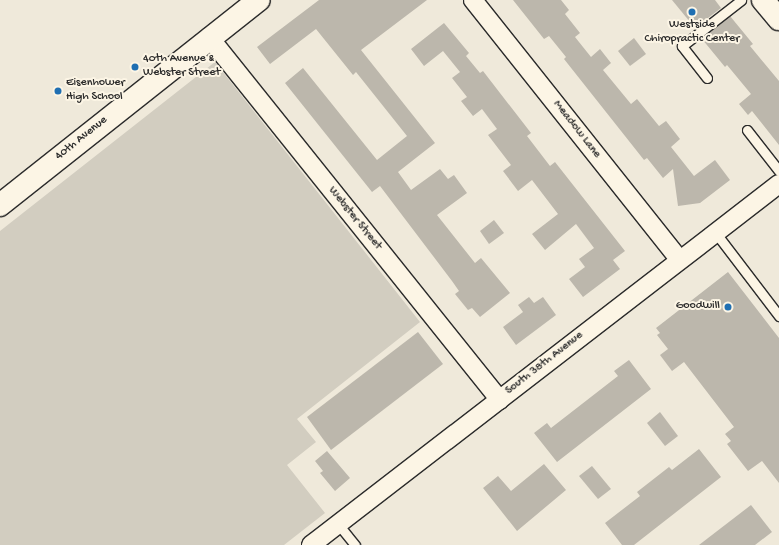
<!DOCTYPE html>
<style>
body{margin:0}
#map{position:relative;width:779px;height:545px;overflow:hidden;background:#efe9da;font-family:"Gochi Hand",sans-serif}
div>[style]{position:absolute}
.green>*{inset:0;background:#d2cdc0}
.building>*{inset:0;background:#bcb7ac}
.roads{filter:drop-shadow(1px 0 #2b2b2b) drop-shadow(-1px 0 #2b2b2b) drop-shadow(0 1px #2b2b2b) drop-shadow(0 -1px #2b2b2b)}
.lane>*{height:9px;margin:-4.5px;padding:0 4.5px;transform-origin:4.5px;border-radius:4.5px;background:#fcf5e5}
.street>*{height:18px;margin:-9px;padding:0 9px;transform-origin:9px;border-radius:9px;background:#fcf5e5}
.secondary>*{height:22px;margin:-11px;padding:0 11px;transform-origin:11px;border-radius:11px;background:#fcf5e5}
.primary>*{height:22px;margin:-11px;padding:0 11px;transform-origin:11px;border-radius:11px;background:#fcf5e5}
.dots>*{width:11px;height:11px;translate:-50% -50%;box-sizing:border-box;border:2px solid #fcf5e5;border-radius:50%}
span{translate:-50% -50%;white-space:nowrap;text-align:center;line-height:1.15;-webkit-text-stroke:4px #fcf5e5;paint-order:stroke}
.poi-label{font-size:12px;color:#2b2b2b}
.left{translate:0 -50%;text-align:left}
.right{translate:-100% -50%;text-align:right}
.street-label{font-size:12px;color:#2b2b2b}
</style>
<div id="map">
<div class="green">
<i style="clip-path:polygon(215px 62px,420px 322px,297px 419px,316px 442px,287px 465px,325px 513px,284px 545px,0 545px,0 231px)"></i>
</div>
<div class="building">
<i style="clip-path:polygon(319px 0,427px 0,361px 50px,435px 143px,398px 172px,411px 190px,440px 169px,448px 179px,454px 175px,467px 193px,437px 215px,475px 263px,481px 258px,510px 293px,480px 317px,472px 308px,468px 310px,455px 294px,459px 291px,452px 281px,380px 186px,372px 192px,285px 83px,303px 68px,377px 160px,407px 136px,356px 72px,353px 75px,316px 29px,270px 64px,257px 47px)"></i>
<i style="clip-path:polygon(513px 0,561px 0,569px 10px,565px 14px,580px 33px,575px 37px,591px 57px,600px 49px,611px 63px,603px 70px,631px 104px,637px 99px,659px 126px,666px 121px,680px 139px,671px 147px,694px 176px,715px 160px,730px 180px,700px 203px,678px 206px,673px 169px,663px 178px,647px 158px,644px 160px,564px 59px,566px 57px,549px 36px,544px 39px)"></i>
<i style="clip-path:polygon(672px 0,715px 0,721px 8px,695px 28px)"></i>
<i style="clip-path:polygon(730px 16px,753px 44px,750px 46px,779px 81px,779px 145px,752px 111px,748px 115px,739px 104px,751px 94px,727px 65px,725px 67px,702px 39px)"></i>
<i style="clip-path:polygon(444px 23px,469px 53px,466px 56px,480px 73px,483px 71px,531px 133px,527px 136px,550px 166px,555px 162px,625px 251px,613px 260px,620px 269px,583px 297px,569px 279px,585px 267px,579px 259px,594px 248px,576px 224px,545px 250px,532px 234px,558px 214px,532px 180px,518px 191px,503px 171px,511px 165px,488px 135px,497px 129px,482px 109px,473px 116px,461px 101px,467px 97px,452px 78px,460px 72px,443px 51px,424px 66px,411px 49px)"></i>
<i style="clip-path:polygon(634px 38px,646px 54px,630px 66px,618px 51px)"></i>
<i style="clip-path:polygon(494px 220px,504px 233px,489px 244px,480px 231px)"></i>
<i style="clip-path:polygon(728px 272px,779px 338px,779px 483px,762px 461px,748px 471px,727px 444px,731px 441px,725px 434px,734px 427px,684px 362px,672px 371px,660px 355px,668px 349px,657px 335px,660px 333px,656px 328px)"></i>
<i style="clip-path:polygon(529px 297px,534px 303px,543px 297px,556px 315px,516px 345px,503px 327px,523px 312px,518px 305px)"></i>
<i style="clip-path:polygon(418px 332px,443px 364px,331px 450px,307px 417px)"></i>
<i style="clip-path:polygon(629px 360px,651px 389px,557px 462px,534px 433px,547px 423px,551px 428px,618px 376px,614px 371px)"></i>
<i style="clip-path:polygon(660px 412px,678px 436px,665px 446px,647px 423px)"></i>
<i style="clip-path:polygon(699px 449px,721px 477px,634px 545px,622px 545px,605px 523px,640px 496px,637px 492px,669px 467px,672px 470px)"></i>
<i style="clip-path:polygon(327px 451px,350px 478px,335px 491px,320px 473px,323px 471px,315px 461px)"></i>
<i style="clip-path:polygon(544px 464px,566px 490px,517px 531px,483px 488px,498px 476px,511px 491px)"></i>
<i style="clip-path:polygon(592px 466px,611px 489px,598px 499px,579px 476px)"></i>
<i style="clip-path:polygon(751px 505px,772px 532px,755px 545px,699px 545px)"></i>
</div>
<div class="roads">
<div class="lane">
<i style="left:707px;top:78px;width:41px;rotate:-128deg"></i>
<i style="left:682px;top:46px;width:75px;rotate:-37.9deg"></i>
<i style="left:747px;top:130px;width:52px;rotate:52deg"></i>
<i style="left:715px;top:232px;width:106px;rotate:52.7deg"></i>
<i style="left:338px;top:524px;width:27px;rotate:51deg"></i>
</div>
<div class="street">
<i style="left:473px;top:0;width:331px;rotate:51.5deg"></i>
<i style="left:209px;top:37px;width:465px;rotate:51.3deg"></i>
<i style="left:311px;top:545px;width:591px;rotate:-37.65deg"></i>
</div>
<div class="secondary">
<i style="left:763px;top:0;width:25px;rotate:50deg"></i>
</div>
<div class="primary">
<i style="left:0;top:205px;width:330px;rotate:-38.4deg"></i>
</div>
</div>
<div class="dots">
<i style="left:692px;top:12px;background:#1f6fb2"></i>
<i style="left:135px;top:67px;background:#1f6fb2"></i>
<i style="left:58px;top:91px;background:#1f6fb2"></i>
<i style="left:728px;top:307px;background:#1f6fb2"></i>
</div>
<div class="poi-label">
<span style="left:692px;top:33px">Westside<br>Chiropractic Center</span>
<span class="left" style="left:143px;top:67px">40th Avenue &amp;<br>Webster Street</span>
<span class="left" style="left:66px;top:91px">Eisenhower<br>High School</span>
<span class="right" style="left:720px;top:307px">Goodwill</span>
</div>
<div class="street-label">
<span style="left:576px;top:130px;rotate:52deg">Meadow Lane</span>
<span style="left:82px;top:139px;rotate:-39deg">40th Avenue</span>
<span style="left:354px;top:219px;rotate:51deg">Webster Street</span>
<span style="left:545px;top:364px;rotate:-38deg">South 38th Avenue</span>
</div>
</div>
